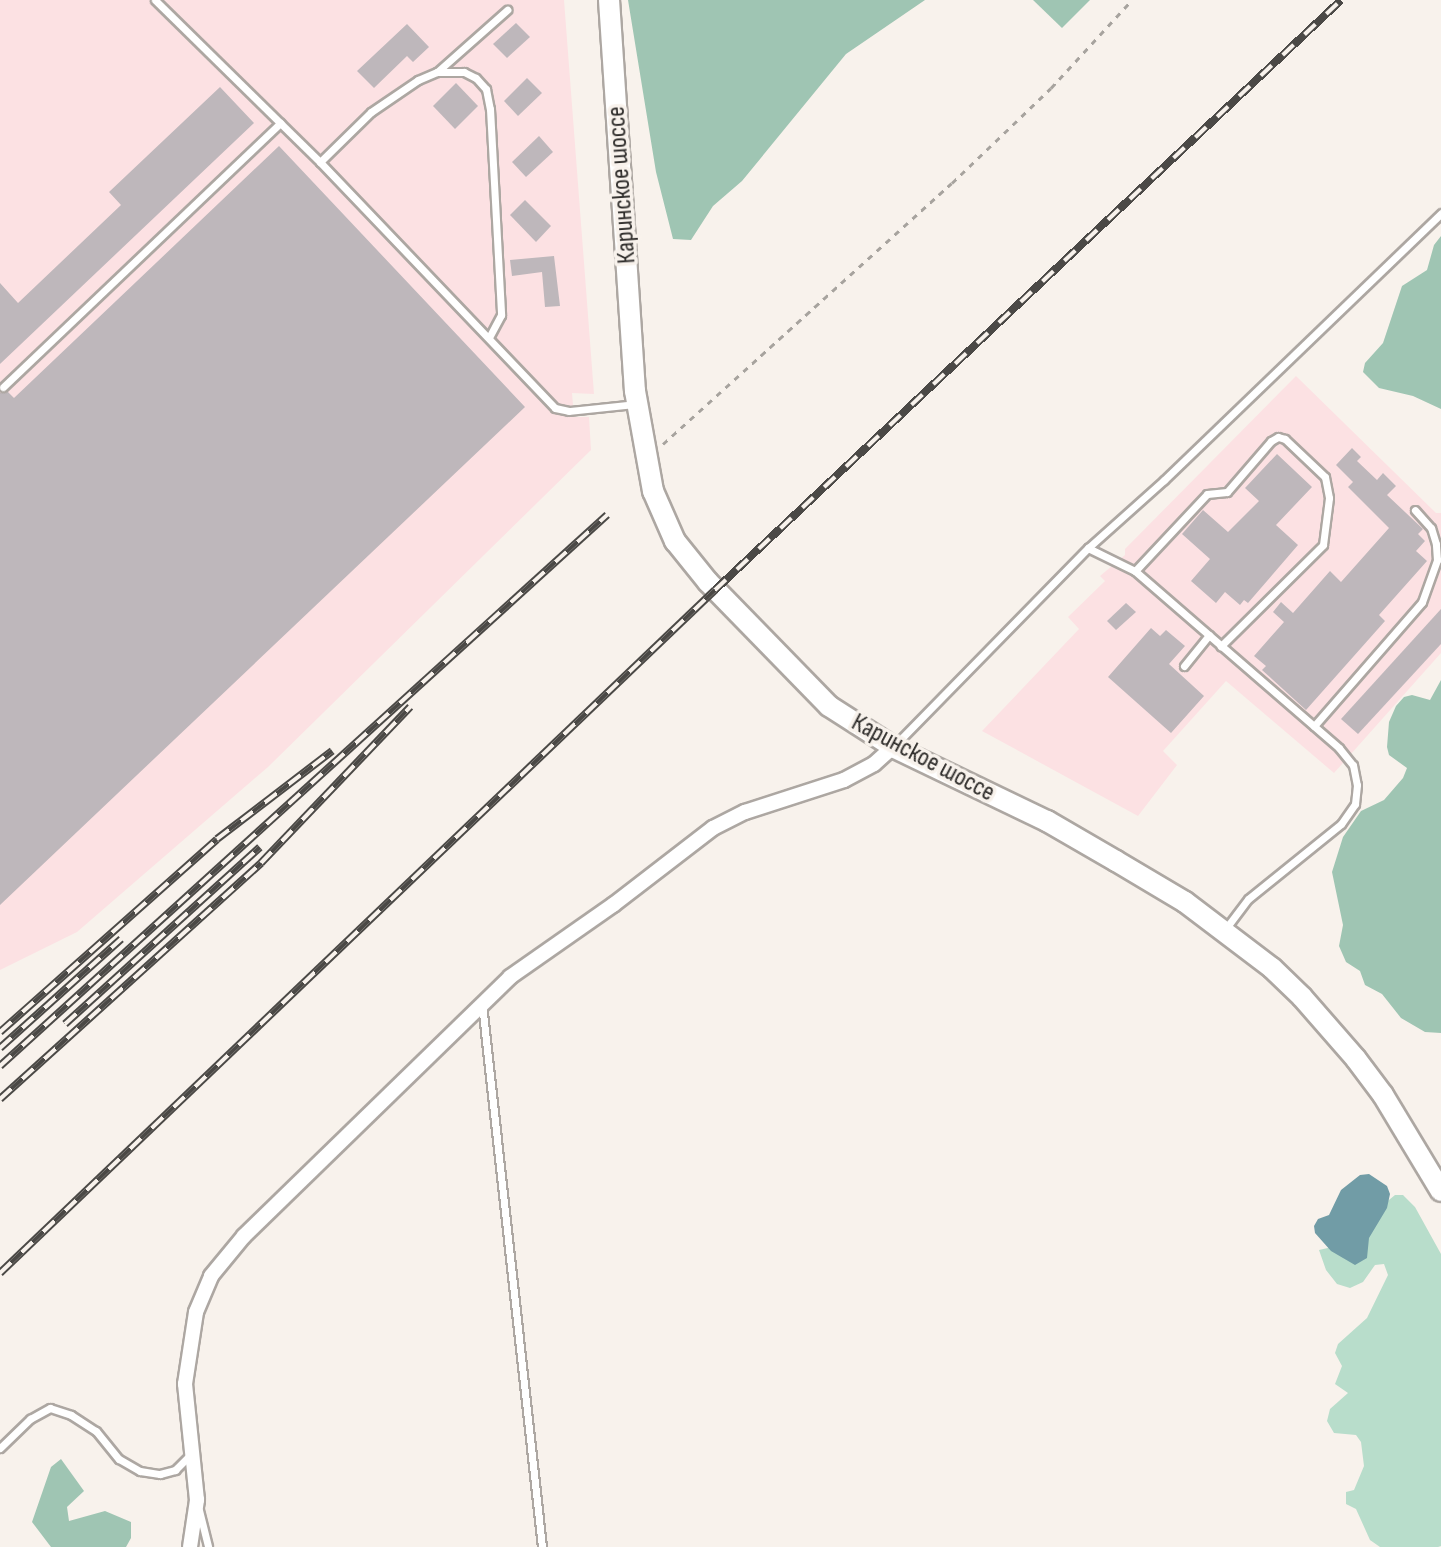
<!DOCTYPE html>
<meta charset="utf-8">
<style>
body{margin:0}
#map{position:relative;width:1441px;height:1547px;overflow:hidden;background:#f8f2ec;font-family:"Sofia Sans Condensed",sans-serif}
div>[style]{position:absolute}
.industrial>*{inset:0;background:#fce1e3}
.green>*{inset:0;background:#b8ddcb}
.forest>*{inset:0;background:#9fc5b3}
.water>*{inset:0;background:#719ca6}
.building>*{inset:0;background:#beb7bb}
.path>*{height:3px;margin-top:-1.5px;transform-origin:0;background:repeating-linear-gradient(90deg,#a7a39e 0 6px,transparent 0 12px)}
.roads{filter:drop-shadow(2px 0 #ada7a2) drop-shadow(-2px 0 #ada7a2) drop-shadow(0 2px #ada7a2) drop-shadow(0 -2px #ada7a2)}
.lane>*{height:7px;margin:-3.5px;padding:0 3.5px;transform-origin:3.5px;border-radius:3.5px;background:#fff}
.street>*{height:14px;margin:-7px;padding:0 7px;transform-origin:7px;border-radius:7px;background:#fff}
.secondary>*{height:20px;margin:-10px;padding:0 10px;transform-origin:10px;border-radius:10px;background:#fff}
.rail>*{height:8px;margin-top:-4px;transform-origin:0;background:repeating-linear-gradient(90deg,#f8f2ec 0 15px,#4b4946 0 30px);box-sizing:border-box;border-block:2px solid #4b4946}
span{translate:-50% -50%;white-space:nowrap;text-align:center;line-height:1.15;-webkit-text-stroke:7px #f8f2ec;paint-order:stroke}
.street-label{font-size:26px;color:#2d2b29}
</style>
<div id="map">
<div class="industrial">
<i style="clip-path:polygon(0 0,564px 0,594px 394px,572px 393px,574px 417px,589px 417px,591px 450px,268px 767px,77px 932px,0 970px)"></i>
<i style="clip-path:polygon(1296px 376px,1436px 513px,1441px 513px,1441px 653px,1334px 773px,1226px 681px,1163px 751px,1177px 765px,1138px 816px,982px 731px,1079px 629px,1068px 617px,1105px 581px,1100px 576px,1125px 555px,1125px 549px)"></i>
</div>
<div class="green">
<i style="clip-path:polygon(1395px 1195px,1403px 1195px,1415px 1207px,1441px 1254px,1441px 1546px,1438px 1547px,1380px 1547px,1370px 1540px,1356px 1509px,1346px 1504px,1346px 1492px,1354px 1490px,1364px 1466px,1361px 1442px,1356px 1435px,1334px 1433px,1327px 1421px,1330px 1409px,1348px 1393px,1335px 1384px,1342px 1366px,1335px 1353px,1338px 1344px,1367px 1318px,1388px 1275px,1384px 1264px,1375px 1265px,1363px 1282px,1350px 1288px,1337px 1284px,1326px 1270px,1319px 1250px,1332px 1247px)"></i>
</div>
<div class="forest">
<i style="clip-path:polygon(628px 0,925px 0,846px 54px,742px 181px,713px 206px,691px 240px,673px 239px,656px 172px)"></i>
<i style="clip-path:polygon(1033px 0,1090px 0,1062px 28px)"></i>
<i style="clip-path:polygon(1441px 236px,1441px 409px,1413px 396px,1379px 388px,1363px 372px,1365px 363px,1383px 343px,1402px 286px,1427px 270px,1434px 245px)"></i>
<i style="clip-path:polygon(1441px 680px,1441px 1033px,1425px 1032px,1401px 1018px,1382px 994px,1365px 985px,1360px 971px,1346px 962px,1339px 946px,1343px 925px,1332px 872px,1343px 837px,1361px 811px,1384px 800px,1403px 778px,1407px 768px,1389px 755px,1387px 747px,1389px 722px,1396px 706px,1404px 697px,1412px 695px,1430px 700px)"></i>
<i style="clip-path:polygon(61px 1459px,84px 1491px,67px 1507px,69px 1521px,105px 1511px,131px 1522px,131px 1538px,126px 1547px,51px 1547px,32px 1522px,51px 1467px)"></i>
</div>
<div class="water">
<i style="clip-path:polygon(1369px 1174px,1387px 1186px,1390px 1194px,1387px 1208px,1369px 1238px,1367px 1258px,1355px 1265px,1331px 1251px,1315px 1233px,1314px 1226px,1318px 1219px,1329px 1215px,1341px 1190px,1360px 1175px)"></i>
</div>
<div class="building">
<i style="clip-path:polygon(516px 23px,530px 37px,507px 58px,493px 44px)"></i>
<i style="clip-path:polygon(407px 24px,429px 47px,413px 62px,407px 56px,374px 88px,357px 71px)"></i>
<i style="clip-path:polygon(527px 78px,542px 93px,518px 116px,504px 101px)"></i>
<i style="clip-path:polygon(456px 83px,478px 106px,455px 129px,433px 106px)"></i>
<i style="clip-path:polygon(220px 87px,254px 123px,0 364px,0 283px,18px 303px,121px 205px,109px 192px)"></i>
<i style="clip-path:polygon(539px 136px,553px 152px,526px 177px,512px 162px)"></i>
<i style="clip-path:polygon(279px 146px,525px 407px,0 905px,0 393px,8px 392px,14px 398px)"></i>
<i style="clip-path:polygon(525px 200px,551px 226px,536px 242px,510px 215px)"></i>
<i style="clip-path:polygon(554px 256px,560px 306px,545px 307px,542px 272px,512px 276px,510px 260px)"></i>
<i style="clip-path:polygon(1352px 448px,1361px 457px,1357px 461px,1377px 480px,1383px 473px,1396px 486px,1387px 495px,1423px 529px,1418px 534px,1425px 541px,1416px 551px,1427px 561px,1379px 615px,1385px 621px,1306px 710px,1262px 670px,1266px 666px,1254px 656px,1284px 622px,1273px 612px,1281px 602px,1293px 613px,1330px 571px,1341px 582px,1389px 528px,1348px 487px,1353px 482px,1336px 465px)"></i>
<i style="clip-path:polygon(1277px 454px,1312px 487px,1276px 525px,1298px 545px,1248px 603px,1244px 600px,1240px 605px,1225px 592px,1216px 603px,1191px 581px,1210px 559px,1182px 534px,1203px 510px,1228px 532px,1259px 501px,1245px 488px)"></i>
<i style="clip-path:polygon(1126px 603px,1136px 612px,1116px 630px,1107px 621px)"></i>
<i style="clip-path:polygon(1441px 609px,1441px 644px,1358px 734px,1341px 719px)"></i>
<i style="clip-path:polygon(1151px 628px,1160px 636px,1166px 630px,1185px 646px,1169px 664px,1204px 696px,1171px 733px,1108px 677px)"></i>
</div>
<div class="path">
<i style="left:663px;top:444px;width:389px;rotate:-42.1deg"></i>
<i style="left:952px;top:183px;width:137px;rotate:-43.8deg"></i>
<i style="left:1051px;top:88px;width:120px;rotate:-47.4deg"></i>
</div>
<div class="roads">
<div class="lane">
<i style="left:155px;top:0;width:231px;rotate:44.5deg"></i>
<i style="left:320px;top:162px;width:340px;rotate:46.3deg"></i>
<i style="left:555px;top:408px;width:14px;rotate:12deg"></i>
<i style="left:569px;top:411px;width:67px;rotate:-6deg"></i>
<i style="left:437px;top:72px;width:94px;rotate:-41.5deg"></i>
<i style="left:320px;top:162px;width:71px;rotate:-44.4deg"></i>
<i style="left:371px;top:112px;width:57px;rotate:-34.2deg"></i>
<i style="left:418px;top:80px;width:21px;rotate:-23deg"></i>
<i style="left:437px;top:72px;width:27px"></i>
<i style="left:464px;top:72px;width:13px;rotate:27deg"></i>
<i style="left:476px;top:78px;width:15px;rotate:48deg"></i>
<i style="left:486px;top:89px;width:20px;rotate:79deg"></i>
<i style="left:490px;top:109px;width:206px;rotate:86.9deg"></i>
<i style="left:501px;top:315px;width:26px;rotate:118deg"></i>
<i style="left:3px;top:387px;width:383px;rotate:-43.6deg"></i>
<i style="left:1088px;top:548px;width:52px;rotate:26.1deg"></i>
<i style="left:1135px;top:571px;width:270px;rotate:40.9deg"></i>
<i style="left:1339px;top:748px;width:22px;rotate:51deg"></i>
<i style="left:1353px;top:765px;width:20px;rotate:79deg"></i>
<i style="left:1357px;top:785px;width:19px;rotate:96deg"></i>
<i style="left:1355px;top:804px;width:24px;rotate:125deg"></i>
<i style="left:1341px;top:824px;width:119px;rotate:141.1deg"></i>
<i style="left:1248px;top:899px;width:39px;rotate:127deg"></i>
<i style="left:1135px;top:571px;width:105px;rotate:-46.9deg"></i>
<i style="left:1207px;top:494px;width:20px;rotate:-6deg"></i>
<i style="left:1227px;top:492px;width:67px;rotate:-49.2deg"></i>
<i style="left:1271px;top:441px;width:8px;rotate:-30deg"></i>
<i style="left:1278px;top:437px;width:7px;rotate:16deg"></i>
<i style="left:1285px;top:439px;width:55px;rotate:43.5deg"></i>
<i style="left:1325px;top:477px;width:21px;rotate:79deg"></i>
<i style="left:1329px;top:498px;width:47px;rotate:97.3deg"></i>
<i style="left:1323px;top:545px;width:144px;rotate:135.3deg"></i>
<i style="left:1184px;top:666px;width:40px;rotate:-51deg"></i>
<i style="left:1314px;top:726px;width:164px;rotate:-48.9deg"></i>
<i style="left:1422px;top:602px;width:45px;rotate:-70.3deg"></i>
<i style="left:1437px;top:560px;width:16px;rotate:-94deg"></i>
<i style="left:1436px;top:544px;width:17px;rotate:-107deg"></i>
<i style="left:1431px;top:528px;width:24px;rotate:-132deg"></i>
<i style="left:895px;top:745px;width:276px;rotate:-45.6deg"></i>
<i style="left:1088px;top:548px;width:102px;rotate:-41.8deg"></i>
<i style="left:1164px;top:480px;width:385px;rotate:-43.9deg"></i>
<i style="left:482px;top:1004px;width:546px;rotate:83.69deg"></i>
<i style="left:0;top:1448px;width:42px;rotate:-44deg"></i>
<i style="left:30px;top:1419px;width:23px;rotate:-29deg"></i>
<i style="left:50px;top:1408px;width:22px;rotate:18deg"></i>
<i style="left:71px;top:1415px;width:30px;rotate:33deg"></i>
<i style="left:96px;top:1431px;width:36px;rotate:51deg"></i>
<i style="left:119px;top:1459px;width:24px;rotate:30deg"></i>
<i style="left:140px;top:1471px;width:20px;rotate:9deg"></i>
<i style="left:160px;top:1474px;width:16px;rotate:-15deg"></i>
<i style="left:175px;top:1470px;width:21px;rotate:-45deg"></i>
<i style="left:199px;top:1510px;width:38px;rotate:76deg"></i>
</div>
<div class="street">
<i style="left:190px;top:1547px;width:48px;rotate:-81.5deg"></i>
<i style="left:197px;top:1500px;width:117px;rotate:-95.9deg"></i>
<i style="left:185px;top:1384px;width:73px;rotate:-81.3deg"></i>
<i style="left:196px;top:1312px;width:39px;rotate:-67deg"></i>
<i style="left:211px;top:1276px;width:52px;rotate:-50.5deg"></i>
<i style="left:244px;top:1236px;width:371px;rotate:-44.2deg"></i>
<i style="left:510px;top:977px;width:126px;rotate:-35deg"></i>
<i style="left:613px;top:905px;width:126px;rotate:-37.6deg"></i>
<i style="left:713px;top:828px;width:36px;rotate:-27deg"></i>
<i style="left:745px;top:812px;width:104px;rotate:-17.9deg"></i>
<i style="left:844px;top:780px;width:34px;rotate:-28deg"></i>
<i style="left:874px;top:764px;width:25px;rotate:-42deg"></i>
</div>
<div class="secondary">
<i style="left:609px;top:0;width:392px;rotate:86.2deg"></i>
<i style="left:635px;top:391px;width:102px;rotate:79.8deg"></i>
<i style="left:653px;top:491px;width:55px;rotate:66.3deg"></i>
<i style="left:675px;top:541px;width:53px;rotate:51.2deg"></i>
<i style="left:708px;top:582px;width:173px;rotate:45.7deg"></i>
<i style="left:829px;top:706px;width:76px;rotate:32.6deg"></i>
<i style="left:893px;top:747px;width:171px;rotate:25.7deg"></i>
<i style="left:1047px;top:821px;width:80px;rotate:30.1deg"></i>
<i style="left:1116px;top:861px;width:80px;rotate:30.7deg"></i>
<i style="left:1185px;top:902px;width:109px;rotate:37.2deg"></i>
<i style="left:1272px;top:968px;width:42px;rotate:44deg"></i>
<i style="left:1302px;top:997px;width:82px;rotate:48.9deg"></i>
<i style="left:1356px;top:1059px;width:45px;rotate:53.1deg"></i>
<i style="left:1383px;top:1095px;width:112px;rotate:58.9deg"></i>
</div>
</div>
<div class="rail">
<i style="left:65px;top:1024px;width:263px;rotate:-42.2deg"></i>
<i style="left:0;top:1032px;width:290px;rotate:-41.6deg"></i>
<i style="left:217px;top:839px;width:145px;rotate:-37.4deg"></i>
<i style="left:0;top:1048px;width:163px;rotate:-42deg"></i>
<i style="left:0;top:1066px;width:820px;rotate:-42.23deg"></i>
<i style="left:0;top:1099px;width:352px;rotate:-42.1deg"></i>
<i style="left:261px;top:863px;width:216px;rotate:-46.3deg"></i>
<i style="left:0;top:1273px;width:989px;rotate:-43.69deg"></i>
<i style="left:715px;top:590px;width:860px;rotate:-43.3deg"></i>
</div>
<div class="street-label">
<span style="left:622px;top:185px;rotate:-94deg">Каринское шоссе</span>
<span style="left:923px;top:758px;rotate:28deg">Каринское шоссе</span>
</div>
</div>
